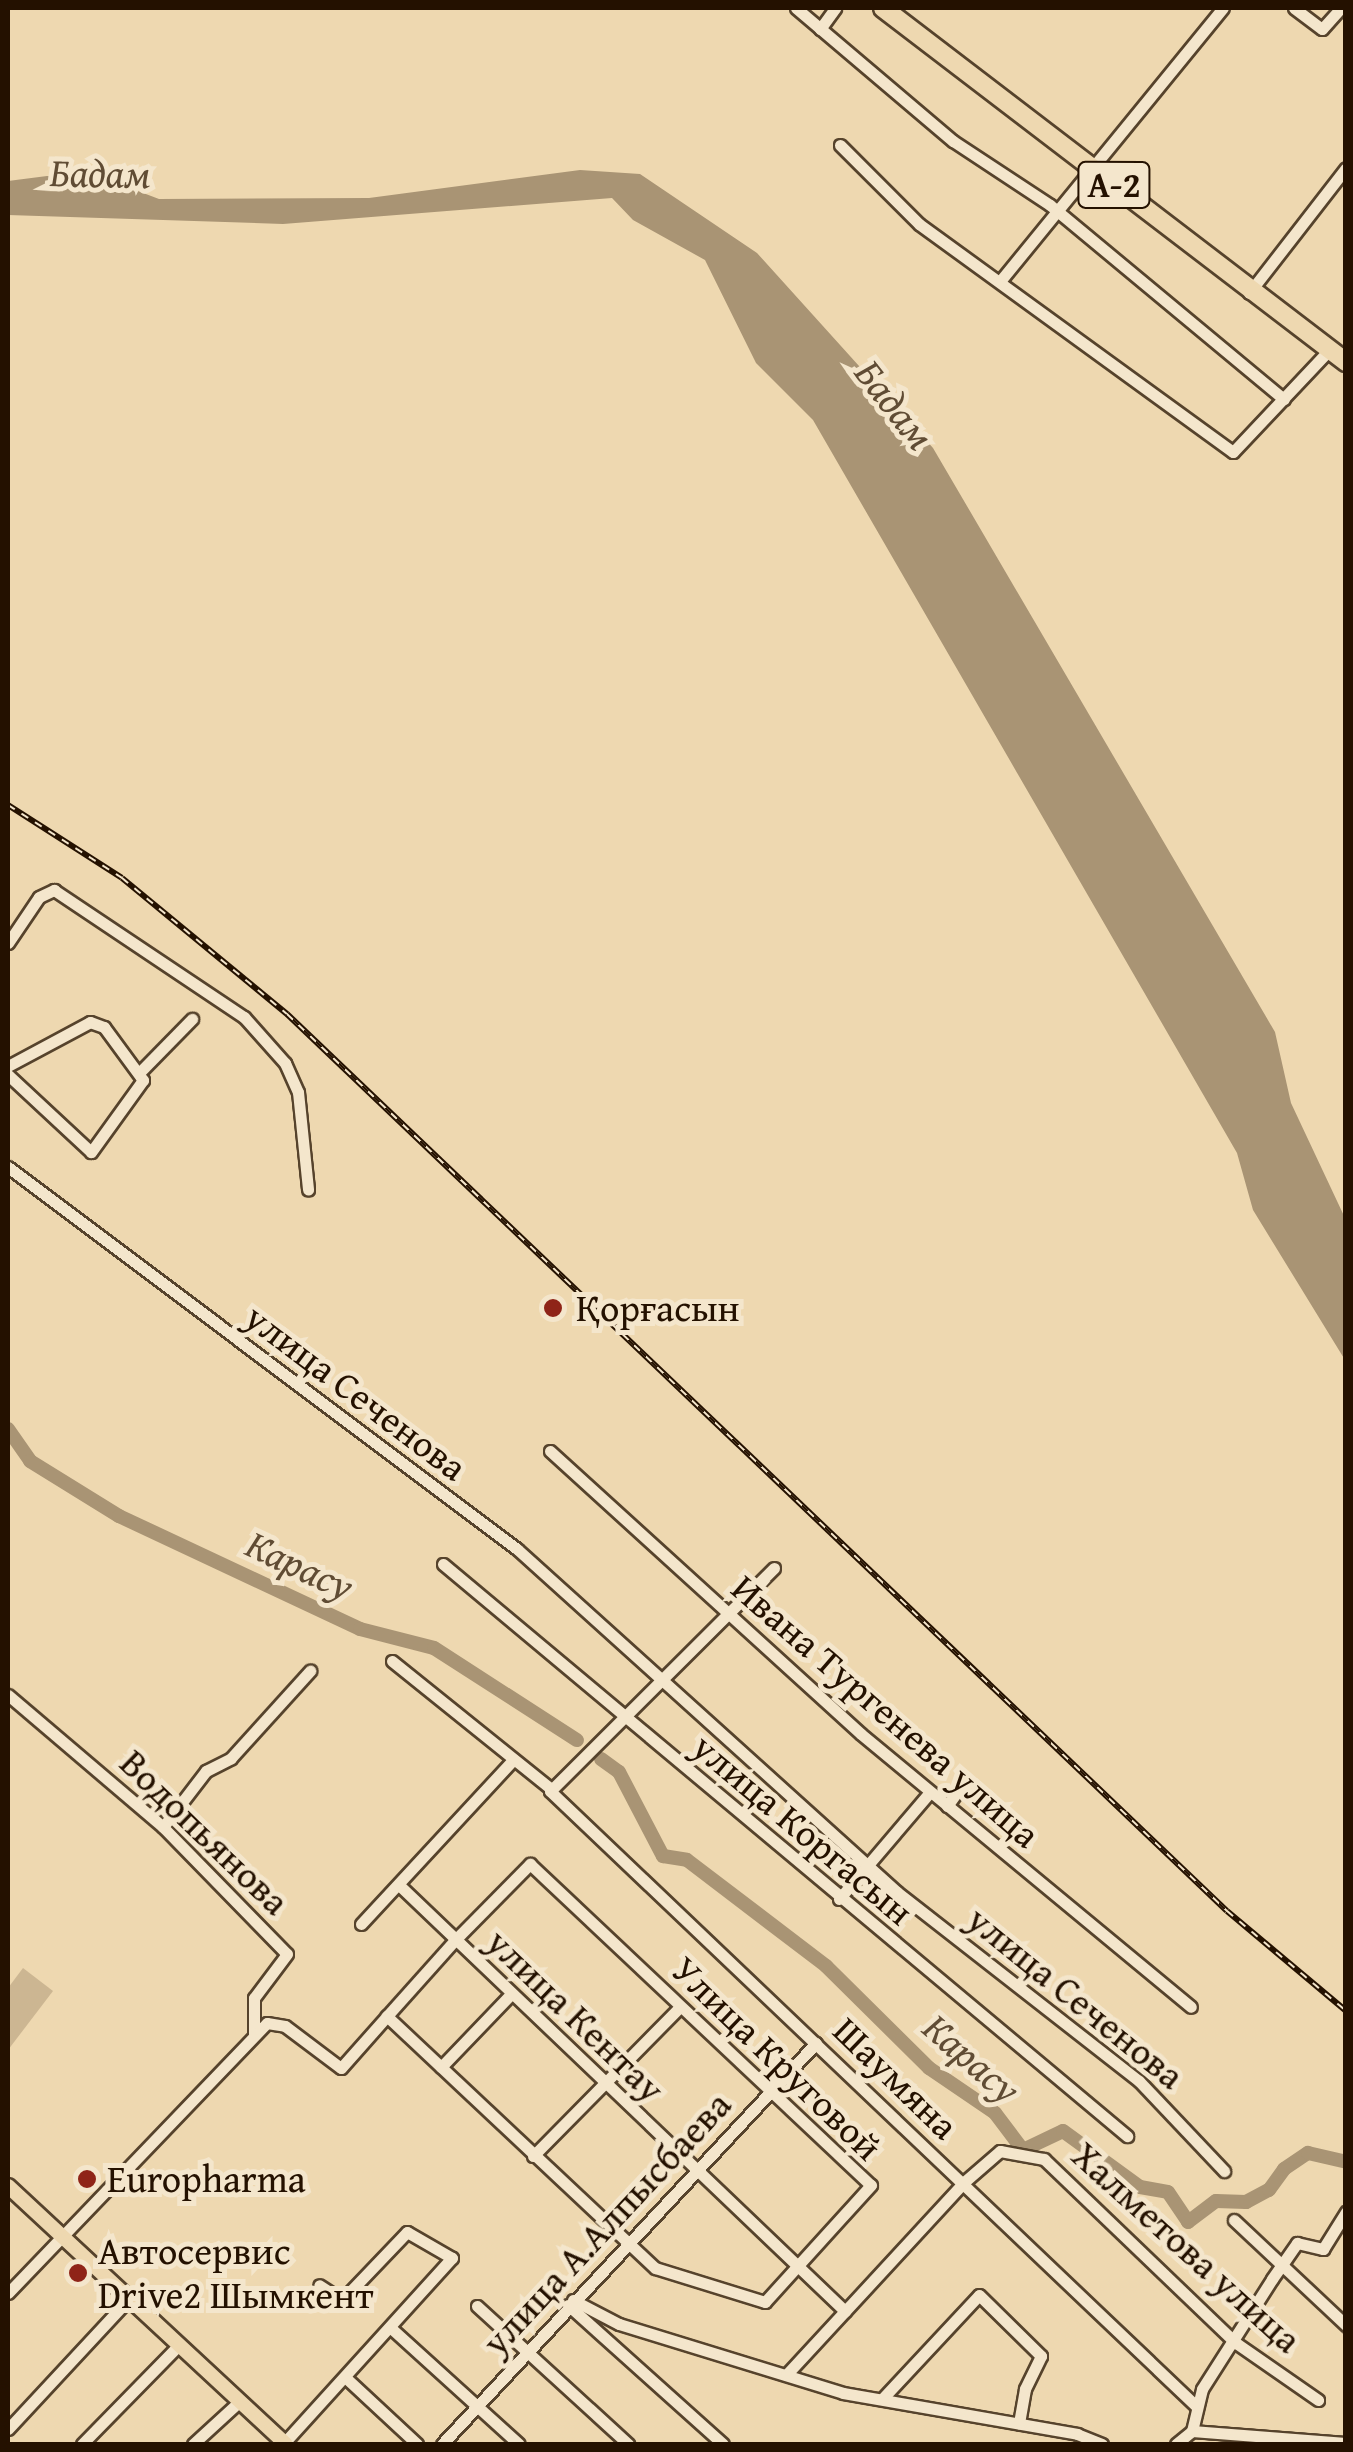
<!DOCTYPE html>
<meta charset="utf-8">
<style>
body{margin:0}
#map{position:relative;width:1353px;height:2452px;overflow:hidden;background:#eed8b0;font-family:"Gentium Book Plus",serif}
div>[style]{position:absolute}
.green>*{inset:0;background:#ccb692}
.water>*{inset:0;background:#a99474}
.river>*{height:14px;margin:-7px;padding:0 7px;transform-origin:7px;border-radius:7px;background:#a99474}
.roads{filter:drop-shadow(2px 0 #56432c) drop-shadow(-2px 0 #56432c) drop-shadow(0 2px #56432c) drop-shadow(0 -2px #56432c)}
.minor>*{height:11px;margin:-5.5px;padding:0 5.5px;transform-origin:5.5px;border-radius:5.5px;background:#f4e6cc}
.major>*{height:14px;margin:-7px;padding:0 7px;transform-origin:7px;border-radius:7px;background:#eed8b0}
.highway>*{height:18px;margin:-9px;padding:0 9px;transform-origin:9px;border-radius:9px;background:#eed8b0}
.rail>*{height:6px;margin-top:-3px;transform-origin:0;background:repeating-linear-gradient(90deg,#f4e6cc 0 8px,#241100 0 16px);box-sizing:border-box;border-block:2px solid #241100}
.dots>*{width:28px;height:28px;translate:-50% -50%;box-sizing:border-box;border:5px solid #f4e6cc;border-radius:50%}
span{translate:-50% -50%;white-space:nowrap;text-align:center;line-height:1.15;-webkit-text-stroke:10px #f4e6cc;paint-order:stroke}
.shield-label span{padding:2px 8px;background:#f4e6cc;border:2px solid;border-radius:8px;-webkit-text-stroke-width:0}
.shield-label{font-size:35px;color:#241100;font-weight:700}
.poi-label{font-size:38px;color:#241100}
.left{translate:0 -50%;text-align:left}
.street-label{font-size:38px;color:#241100}
.water-label{font-size:40px;color:#604c34;font-style:italic}
.frame{position:absolute;inset:0;border:10px solid #241100;pointer-events:none}
</style>
<div id="map">
<div class="green">
<i style="clip-path:polygon(23px 1968px,53px 1991px,8px 2050px,8px 1988px)"></i>
</div>
<div class="water">
<i style="clip-path:polygon(580px 170px,640px 174px,757px 253px,933px 448px,1275px 1032px,1291px 1103px,1345px 1218px,1345px 1360px,1253px 1210px,1237px 1153px,813px 420px,756px 363px,705px 260px,633px 220px,612px 198px,283px 224px,8px 215px,8px 181px,47px 176px,109px 180px,159px 199px,369px 198px)"></i>
</div>
<div class="river">
<i style="left:8px;top:1429px;width:39px;rotate:55deg"></i>
<i style="left:30px;top:1461px;width:105px;rotate:31.7deg"></i>
<i style="left:119px;top:1516px;width:266px;rotate:25.1deg"></i>
<i style="left:360px;top:1629px;width:76px;rotate:14.4deg"></i>
<i style="left:434px;top:1648px;width:170px;rotate:32.8deg"></i>
<i style="left:601px;top:1759px;width:22px;rotate:36deg"></i>
<i style="left:619px;top:1772px;width:95px;rotate:62.4deg"></i>
<i style="left:663px;top:1856px;width:24px;rotate:9deg"></i>
<i style="left:687px;top:1860px;width:175px;rotate:37.3deg"></i>
<i style="left:826px;top:1966px;width:145px;rotate:44.7deg"></i>
<i style="left:929px;top:2068px;width:80px;rotate:34.3deg"></i>
<i style="left:995px;top:2113px;width:46px;rotate:52.9deg"></i>
<i style="left:1023px;top:2150px;width:44px;rotate:-25.4deg"></i>
<i style="left:1063px;top:2131px;width:95px;rotate:36deg"></i>
<i style="left:1140px;top:2187px;width:28px;rotate:10deg"></i>
<i style="left:1168px;top:2192px;width:36px;rotate:56deg"></i>
<i style="left:1188px;top:2222px;width:35px;rotate:-37deg"></i>
<i style="left:1216px;top:2201px;width:30px;rotate:2deg"></i>
<i style="left:1246px;top:2202px;width:26px;rotate:-28deg"></i>
<i style="left:1269px;top:2190px;width:26px;rotate:-54deg"></i>
<i style="left:1284px;top:2169px;width:29px;rotate:-34deg"></i>
<i style="left:1308px;top:2153px;width:39px;rotate:13deg"></i>
</div>
<div class="roads">
<div class="minor">
<i style="left:796px;top:8px;width:206px;rotate:40.3deg"></i>
<i style="left:953px;top:141px;width:116px;rotate:33.4deg"></i>
<i style="left:1050px;top:205px;width:304px;rotate:39.7deg"></i>
<i style="left:1294px;top:8px;width:35px;rotate:37deg"></i>
<i style="left:1322px;top:29px;width:28px;rotate:-48deg"></i>
<i style="left:820px;top:29px;width:26px;rotate:-54deg"></i>
<i style="left:840px;top:145px;width:112px;rotate:45deg"></i>
<i style="left:919px;top:224px;width:388px;rotate:36deg"></i>
<i style="left:1233px;top:452px;width:140px;rotate:-46.7deg"></i>
<i style="left:1001px;top:280px;width:351px;rotate:-50.8deg"></i>
<i style="left:1249px;top:293px;width:158px;rotate:-52.2deg"></i>
<i style="left:8px;top:943px;width:55px;rotate:-56deg"></i>
<i style="left:39px;top:897px;width:17px;rotate:-25deg"></i>
<i style="left:54px;top:890px;width:229px;rotate:33.8deg"></i>
<i style="left:244px;top:1017px;width:62px;rotate:48.3deg"></i>
<i style="left:285px;top:1063px;width:32px;rotate:66deg"></i>
<i style="left:298px;top:1092px;width:98px;rotate:84.1deg"></i>
<i style="left:8px;top:1066px;width:93px;rotate:-28.2deg"></i>
<i style="left:90px;top:1022px;width:15px;rotate:20deg"></i>
<i style="left:104px;top:1027px;width:66px;rotate:53.7deg"></i>
<i style="left:143px;top:1080px;width:89px;rotate:125.8deg"></i>
<i style="left:91px;top:1152px;width:113px;rotate:-137.1deg"></i>
<i style="left:141px;top:1071px;width:73px;rotate:-45.6deg"></i>
<i style="left:8px;top:1167px;width:636px;rotate:36.89deg"></i>
<i style="left:517px;top:1549px;width:512px;rotate:42.07deg"></i>
<i style="left:897px;top:1892px;width:307px;rotate:38deg"></i>
<i style="left:1139px;top:2081px;width:124px;rotate:46.6deg"></i>
<i style="left:550px;top:1451px;width:420px;rotate:42.3deg"></i>
<i style="left:861px;top:1734px;width:428px;rotate:39.6deg"></i>
<i style="left:443px;top:1564px;width:892px;rotate:39.9deg"></i>
<i style="left:774px;top:1568px;width:316px;rotate:135.1deg"></i>
<i style="left:550px;top:1791px;width:892px;rotate:43.59deg"></i>
<i style="left:392px;top:1661px;width:203px;rotate:38.8deg"></i>
<i style="left:8px;top:1695px;width:204px;rotate:40.4deg"></i>
<i style="left:163px;top:1827px;width:177px;rotate:45.7deg"></i>
<i style="left:287px;top:1954px;width:55px;rotate:126.9deg"></i>
<i style="left:254px;top:1998px;width:37px;rotate:90deg"></i>
<i style="left:947px;top:1806px;width:24px;rotate:-54deg"></i>
<i style="left:163px;top:1827px;width:71px;rotate:-52.5deg"></i>
<i style="left:206px;top:1771px;width:28px;rotate:-27deg"></i>
<i style="left:231px;top:1758px;width:118px;rotate:-47.8deg"></i>
<i style="left:399px;top:1885px;width:617px;rotate:43.69deg"></i>
<i style="left:839px;top:1899px;width:140px;rotate:-49.6deg"></i>
<i style="left:361px;top:1924px;width:224px;rotate:-47.2deg"></i>
<i style="left:441px;top:2067px;width:101px;rotate:-46.2deg"></i>
<i style="left:533px;top:2156px;width:209px;rotate:-45.4deg"></i>
<i style="left:1234px;top:2220px;width:154px;rotate:43.2deg"></i>
<i style="left:8px;top:2293px;width:374px;rotate:-46.2deg"></i>
<i style="left:267px;top:2023px;width:18px;rotate:9deg"></i>
<i style="left:285px;top:2026px;width:70px;rotate:36.9deg"></i>
<i style="left:341px;top:2068px;width:69px;rotate:-48.5deg"></i>
<i style="left:387px;top:2016px;width:102px;rotate:-48.2deg"></i>
<i style="left:455px;top:1940px;width:107px;rotate:-45.4deg"></i>
<i style="left:530px;top:1864px;width:468px;rotate:43.3deg"></i>
<i style="left:871px;top:2185px;width:158px;rotate:132.2deg"></i>
<i style="left:765px;top:2302px;width:115px;rotate:-162.8deg"></i>
<i style="left:655px;top:2268px;width:368px;rotate:-136.8deg"></i>
<i style="left:573px;top:2300px;width:52px;rotate:27.6deg"></i>
<i style="left:619px;top:2324px;width:234px;rotate:17.1deg"></i>
<i style="left:843px;top:2393px;width:238px;rotate:9.9deg"></i>
<i style="left:1077px;top:2434px;width:27px;rotate:22deg"></i>
<i style="left:568px;top:2305px;width:208px;rotate:41.9deg"></i>
<i style="left:477px;top:2306px;width:205px;rotate:42.4deg"></i>
<i style="left:392px;top:2329px;width:171px;rotate:42.2deg"></i>
<i style="left:786px;top:2375px;width:261px;rotate:-47.3deg"></i>
<i style="left:963px;top:2183px;width:49px;rotate:-40.9deg"></i>
<i style="left:1000px;top:2151px;width:45px;rotate:10.3deg"></i>
<i style="left:1044px;top:2159px;width:266px;rotate:43.8deg"></i>
<i style="left:1236px;top:2343px;width:100px;rotate:34.8deg"></i>
<i style="left:346px;top:2378px;width:97px;rotate:42.9deg"></i>
<i style="left:882px;top:2399px;width:142px;rotate:-47deg"></i>
<i style="left:979px;top:2295px;width:87px;rotate:44.5deg"></i>
<i style="left:1041px;top:2356px;width:37px;rotate:116deg"></i>
<i style="left:1025px;top:2389px;width:35px;rotate:100deg"></i>
<i style="left:8px;top:2429px;width:178px;rotate:-47.1deg"></i>
<i style="left:1192px;top:2431px;width:43px;rotate:-76.6deg"></i>
<i style="left:1202px;top:2389px;width:130px;rotate:-57.5deg"></i>
<i style="left:1272px;top:2279px;width:44px;rotate:-55.2deg"></i>
<i style="left:1297px;top:2243px;width:27px;rotate:13deg"></i>
<i style="left:1323px;top:2249px;width:44px;rotate:-58.1deg"></i>
<i style="left:1192px;top:2431px;width:154px;rotate:4.5deg"></i>
<i style="left:284px;top:2443px;width:250px;rotate:-47.8deg"></i>
<i style="left:452px;top:2258px;width:52px;rotate:-150deg"></i>
<i style="left:407px;top:2232px;width:94px;rotate:133.7deg"></i>
<i style="left:342px;top:2300px;width:27px;rotate:-147deg"></i>
<i style="left:82px;top:2444px;width:139px;rotate:-45.6deg"></i>
<i style="left:193px;top:2444px;width:64px;rotate:-42.5deg"></i>
<i style="left:442px;top:2444px;width:548px;rotate:-47deg"></i>
<i style="left:1176px;top:2444px;width:21px;rotate:-39deg"></i>
</div>
<div class="major">
<i style="left:8px;top:2186px;width:379px;rotate:42.9deg"></i>
</div>
<div class="highway">
<i style="left:883px;top:8px;width:583px;rotate:37.4deg"></i>
</div>
</div>
<div class="rail">
<i style="left:8px;top:805px;width:135px;rotate:32.6deg"></i>
<i style="left:122px;top:878px;width:214px;rotate:39.5deg"></i>
<i style="left:287px;top:1014px;width:1299px;rotate:43.66deg"></i>
<i style="left:1227px;top:1911px;width:155px;rotate:40deg"></i>
</div>
<div class="dots">
<i style="left:553px;top:1308px;background:#8f2418"></i>
<i style="left:87px;top:2179px;background:#8f2418"></i>
<i style="left:78px;top:2273px;background:#8f2418"></i>
</div>
<div class="shield-label">
<span style="left:1114px;top:185px">A-2</span>
</div>
<div class="poi-label">
<span class="left" style="left:576px;top:1308px">Қорғасын</span>
<span class="left" style="left:107px;top:2179px">Europharma</span>
<span class="left" style="left:98px;top:2273px">Автосервис<br>Drive2 Шымкент</span>
</div>
<div class="street-label">
<span style="left:356px;top:1392px;rotate:37deg">улица Сеченова</span>
<span style="left:886px;top:1711px;rotate:41deg">Ивана Тургенева улица</span>
<span style="left:803px;top:1829px;rotate:40deg">улица Коргасын</span>
<span style="left:205px;top:1832px;rotate:44deg">Водопьянова</span>
<span style="left:1076px;top:1997px;rotate:39deg">улица Сеченова</span>
<span style="left:576px;top:2015px;rotate:44deg">улица Кентау</span>
<span style="left:777px;top:2058px;rotate:44deg">Улица Круговой</span>
<span style="left:896px;top:2078px;rotate:44deg">Шаумяна</span>
<span style="left:606px;top:2223px;rotate:-47deg">улица А.Алпысбаева</span>
<span style="left:1187px;top:2247px;rotate:42deg">Халметова улица</span>
</div>
<div class="water-label">
<span style="left:100px;top:173px;rotate:1deg">Бадам</span>
<span style="left:895px;top:404px;rotate:52deg">Бадам</span>
<span style="left:300px;top:1565px;rotate:25deg">Карасу</span>
<span style="left:972px;top:2058px;rotate:41deg">Карасу</span>
</div>
<div class="frame"></div>
</div>
